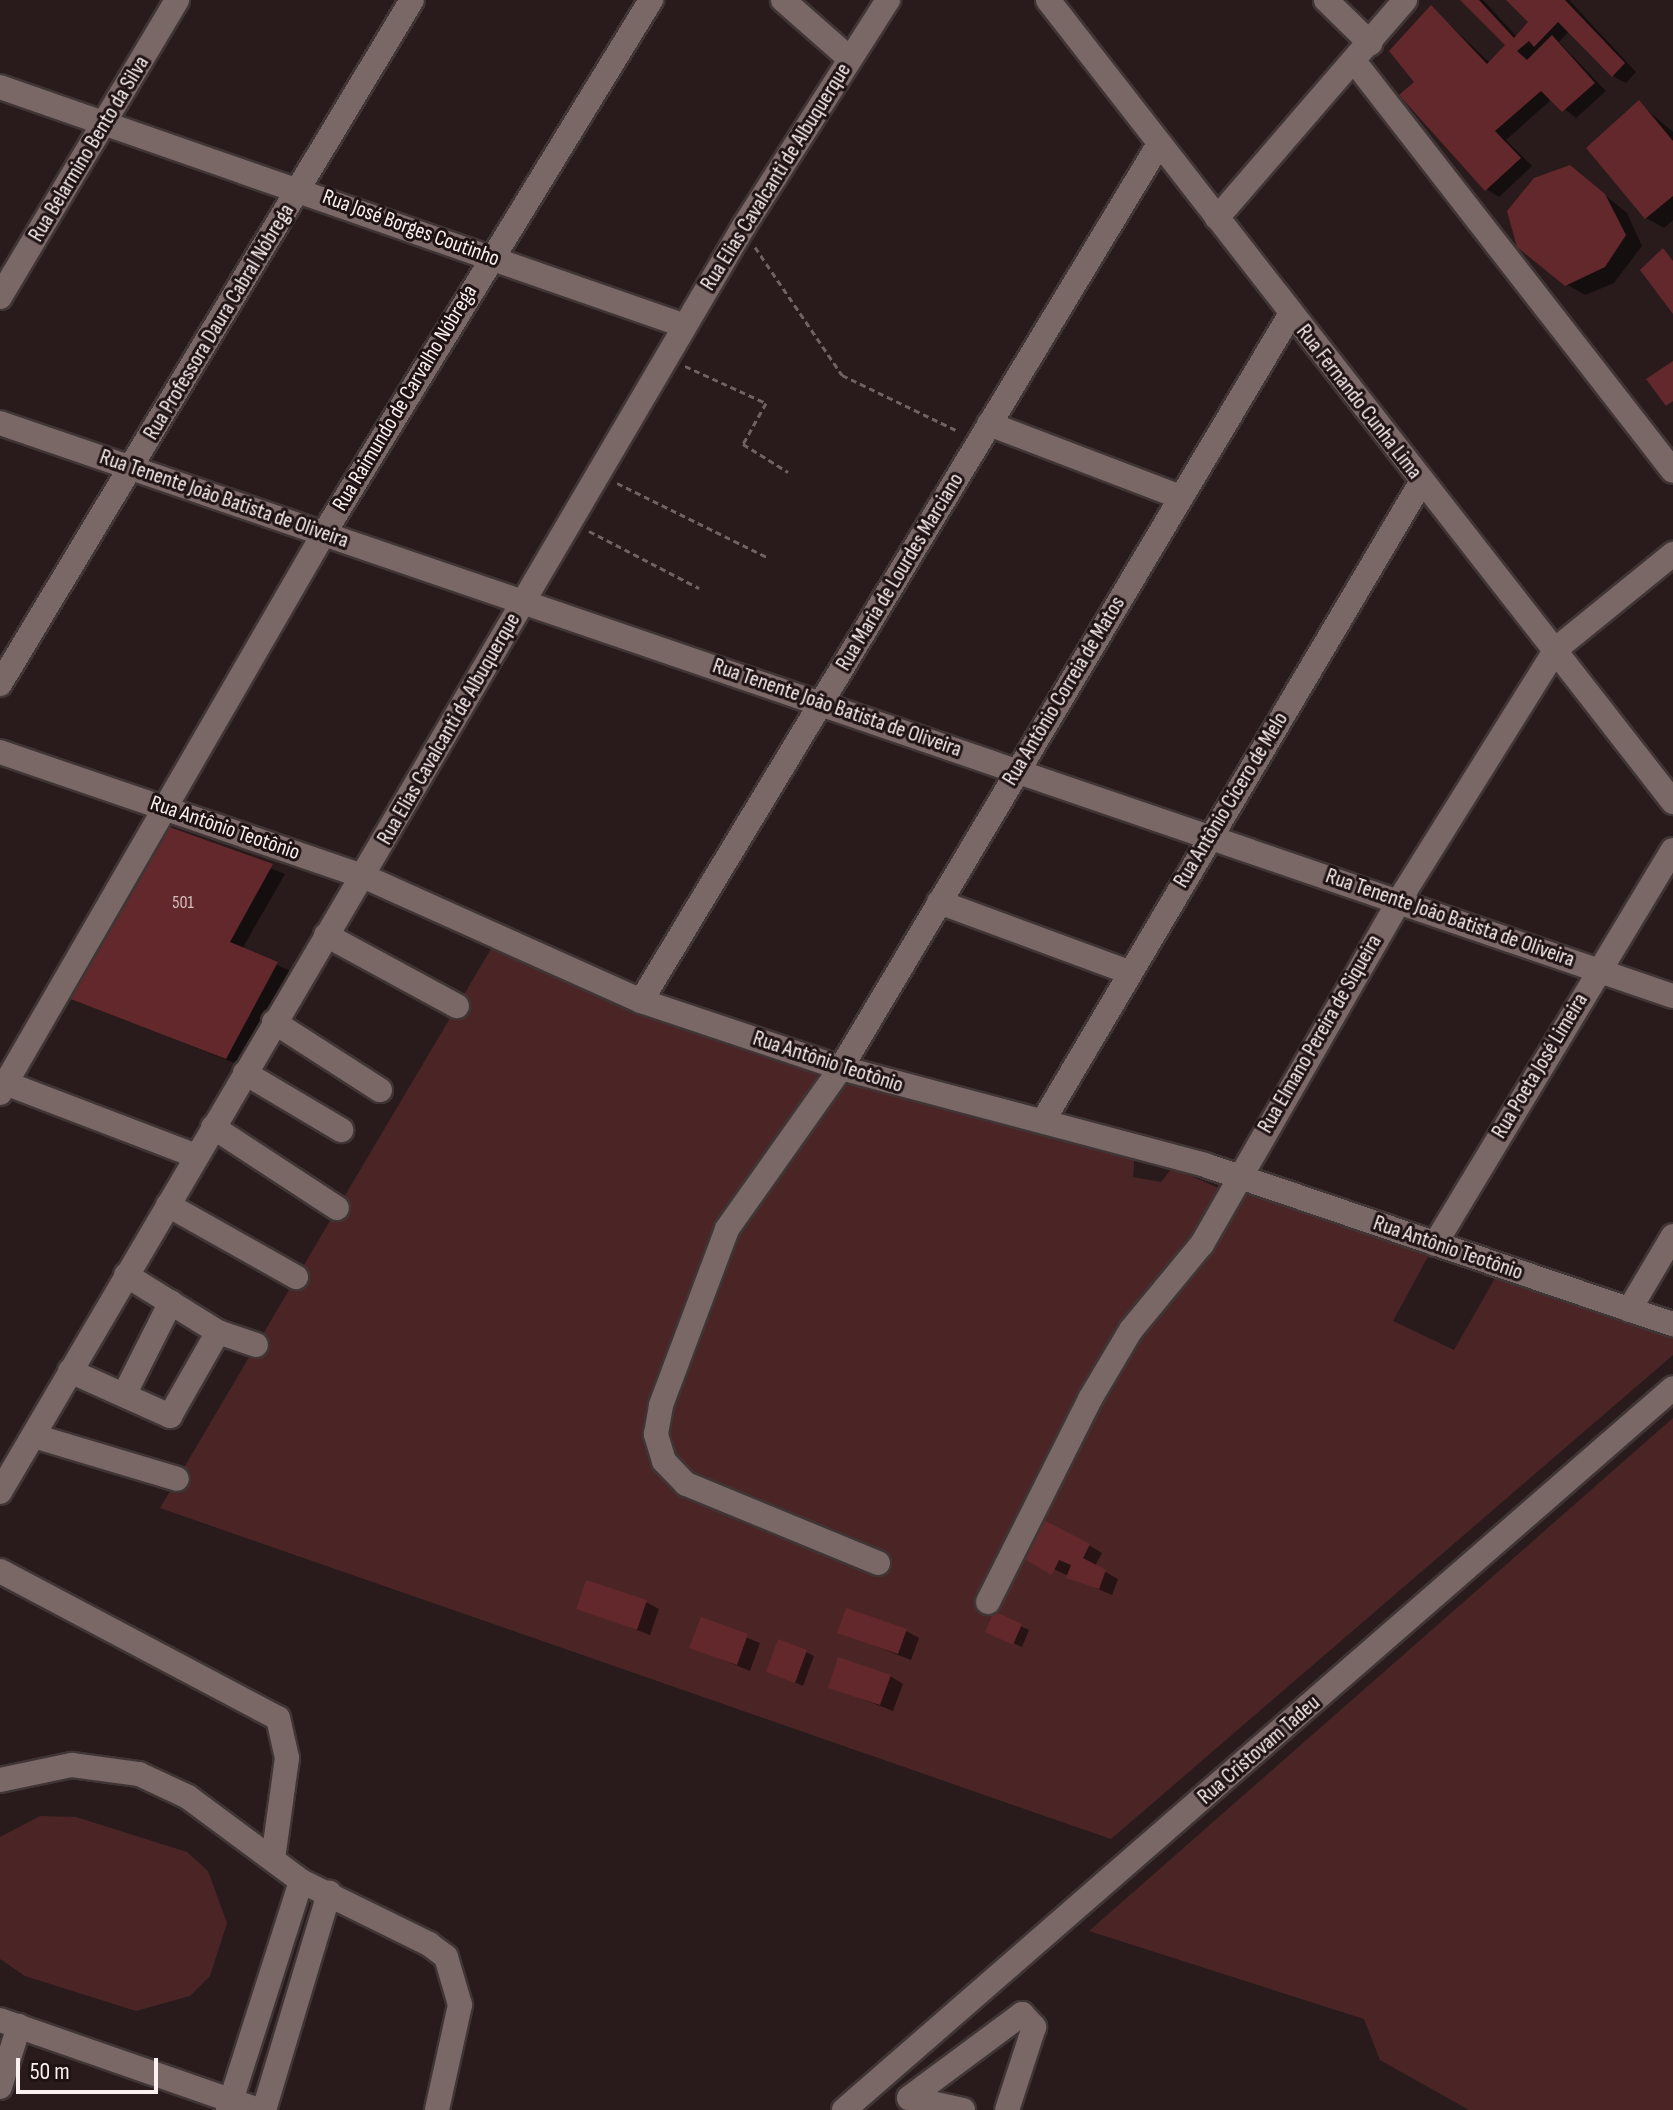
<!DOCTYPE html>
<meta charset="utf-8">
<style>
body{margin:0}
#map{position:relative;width:1673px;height:2110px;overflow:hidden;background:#291b1b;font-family:"Sofia Sans Condensed",sans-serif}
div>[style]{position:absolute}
.green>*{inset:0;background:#4b2526}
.shadow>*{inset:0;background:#0007}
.building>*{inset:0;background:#63282b}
.path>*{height:3px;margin-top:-1.5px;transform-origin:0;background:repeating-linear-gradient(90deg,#6f6362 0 6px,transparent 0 10px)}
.roads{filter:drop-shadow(2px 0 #403535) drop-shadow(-2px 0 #403535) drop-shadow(0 2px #403535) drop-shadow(0 -2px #403535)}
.minor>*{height:24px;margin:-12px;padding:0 12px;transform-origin:12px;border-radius:12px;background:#7a6867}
span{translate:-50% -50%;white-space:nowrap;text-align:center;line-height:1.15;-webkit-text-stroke:6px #1f1212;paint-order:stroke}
.number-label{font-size:18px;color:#d4bebe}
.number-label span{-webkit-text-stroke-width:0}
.street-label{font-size:22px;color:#faf0ef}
.scale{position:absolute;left:16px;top:2058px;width:142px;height:36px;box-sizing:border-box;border:4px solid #faf0ef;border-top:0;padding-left:10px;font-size:24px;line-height:28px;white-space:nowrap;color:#faf0ef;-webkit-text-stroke:6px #1f1212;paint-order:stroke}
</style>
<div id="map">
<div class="green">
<i style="clip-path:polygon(491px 949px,781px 1056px,1135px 1150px,1133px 1177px,1161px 1182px,1172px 1168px,1237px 1196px,1251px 1186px,1431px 1251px,1393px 1321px,1454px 1350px,1498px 1273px,1673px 1332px,1673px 1355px,1111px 1839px,160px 1508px)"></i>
<i style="clip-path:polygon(1673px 1418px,1673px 2110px,1469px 2110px,1380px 2060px,1364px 2019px,1089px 1931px)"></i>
<i style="clip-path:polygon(40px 1816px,76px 1817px,187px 1852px,208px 1871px,227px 1923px,210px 1976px,190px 1996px,136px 2011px,25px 1976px,0 1959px,0 1837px)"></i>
</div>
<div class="shadow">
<i style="clip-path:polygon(1463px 0,1483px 0,1517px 37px,1531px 22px,1509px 0,1569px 0,1636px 72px,1626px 83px,1613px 76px,1569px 31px,1559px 42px,1606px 91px,1576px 118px,1552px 99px,1506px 140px,1532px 166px,1499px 197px,1486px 189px,1417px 83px,1431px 7px,1490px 63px,1508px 45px)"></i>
<i style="clip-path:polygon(1639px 103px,1673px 132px,1673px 220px,1664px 228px,1646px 218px)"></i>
<i style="clip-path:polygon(1570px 167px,1627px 213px,1642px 246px,1614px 283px,1585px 295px,1566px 284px)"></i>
<i style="clip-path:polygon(162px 826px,285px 874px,242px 949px,290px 971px,239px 1065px,65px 995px)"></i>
<i style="clip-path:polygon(1089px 1545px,1102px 1553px,1095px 1566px,1118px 1579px,1112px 1595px,1019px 1554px)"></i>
<i style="clip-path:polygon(646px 1602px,659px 1609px,650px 1635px,579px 1608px)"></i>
<i style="clip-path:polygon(995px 1614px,1029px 1630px,1022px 1647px,996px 1636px)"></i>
<i style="clip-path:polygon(702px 1619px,760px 1643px,750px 1671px,692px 1647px)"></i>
<i style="clip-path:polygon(906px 1631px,919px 1638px,911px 1660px,839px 1632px)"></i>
<i style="clip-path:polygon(806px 1652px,814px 1656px,803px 1686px,768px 1671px)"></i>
<i style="clip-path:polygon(890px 1676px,903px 1684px,893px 1711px,831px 1687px)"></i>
</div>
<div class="building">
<i style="clip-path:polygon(1460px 0,1479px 0,1514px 38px,1528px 22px,1506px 0,1565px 0,1625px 63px,1612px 77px,1558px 22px,1534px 47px,1529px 41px,1517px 51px,1527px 60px,1552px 35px,1595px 83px,1562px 112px,1541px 91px,1495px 131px,1521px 158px,1485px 191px,1399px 95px,1414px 82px,1389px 51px,1431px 5px,1487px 64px,1505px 45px)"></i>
<i style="clip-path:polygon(1639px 100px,1673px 141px,1673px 196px,1645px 219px,1586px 148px)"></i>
<i style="clip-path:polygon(1570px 165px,1605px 194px,1626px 235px,1605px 267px,1565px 286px,1517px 247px,1507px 211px,1534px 178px)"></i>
<i style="clip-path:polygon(1663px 248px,1673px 261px,1673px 314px,1640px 270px)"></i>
<i style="clip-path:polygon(1673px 361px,1673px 401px,1666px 406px,1646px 379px)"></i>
<i style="clip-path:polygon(161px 824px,273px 864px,230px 942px,278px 962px,226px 1059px,63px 996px)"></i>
<i style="clip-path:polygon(1036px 1516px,1090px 1544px,1083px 1558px,1106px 1570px,1099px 1589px,1066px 1578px,1071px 1565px,1059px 1560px,1052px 1575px,1017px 1555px)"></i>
<i style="clip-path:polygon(586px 1580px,647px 1600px,637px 1630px,576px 1609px)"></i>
<i style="clip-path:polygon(846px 1608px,907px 1629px,898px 1654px,837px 1633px)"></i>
<i style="clip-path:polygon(994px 1611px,1022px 1624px,1013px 1645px,985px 1632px)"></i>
<i style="clip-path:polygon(701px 1617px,748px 1634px,737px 1665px,689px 1648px)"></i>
<i style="clip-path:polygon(778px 1639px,807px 1650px,795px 1683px,766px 1672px)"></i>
<i style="clip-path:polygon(838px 1657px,891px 1675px,880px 1705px,828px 1688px)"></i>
</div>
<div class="path">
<i style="left:755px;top:247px;width:155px;rotate:55.8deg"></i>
<i style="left:842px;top:375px;width:129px;rotate:25.8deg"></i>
<i style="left:685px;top:366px;width:89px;rotate:24.6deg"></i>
<i style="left:766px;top:403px;width:47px;rotate:119.3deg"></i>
<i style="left:743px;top:444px;width:53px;rotate:31.9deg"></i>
<i style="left:617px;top:483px;width:167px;rotate:26.3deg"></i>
<i style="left:589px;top:531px;width:124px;rotate:27.4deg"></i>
</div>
<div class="roads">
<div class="minor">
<i style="left:783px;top:0;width:88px;rotate:41.3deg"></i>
<i style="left:1048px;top:0;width:1017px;rotate:52.07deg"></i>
<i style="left:1326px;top:0;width:62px;rotate:44.3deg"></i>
<i style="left:1354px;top:61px;width:519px;rotate:52.12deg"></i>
<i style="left:0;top:87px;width:725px;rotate:19.23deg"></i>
<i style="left:1217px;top:218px;width:288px;rotate:-49.2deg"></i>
<i style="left:0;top:297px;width:346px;rotate:-59.2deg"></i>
<i style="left:0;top:423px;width:1768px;rotate:18.91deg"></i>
<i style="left:989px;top:424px;width:204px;rotate:20.9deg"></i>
<i style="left:0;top:684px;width:798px;rotate:-58.94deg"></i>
<i style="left:0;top:752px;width:384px;rotate:18.9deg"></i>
<i style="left:363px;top:876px;width:305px;rotate:24.2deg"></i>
<i style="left:641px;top:1001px;width:211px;rotate:18.5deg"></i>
<i style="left:841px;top:1068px;width:377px;rotate:14.9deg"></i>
<i style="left:1205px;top:1165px;width:494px;rotate:18.8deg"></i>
<i style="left:939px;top:902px;width:202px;rotate:20.3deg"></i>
<i style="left:326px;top:935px;width:149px;rotate:28.5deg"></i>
<i style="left:641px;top:1001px;width:1001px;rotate:-58.85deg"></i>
<i style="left:274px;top:1022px;width:126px;rotate:32.7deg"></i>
<i style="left:245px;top:1073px;width:112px;rotate:30.7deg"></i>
<i style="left:0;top:1081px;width:210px;rotate:20.9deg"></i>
<i style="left:0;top:1093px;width:645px;rotate:-59.94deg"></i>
<i style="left:323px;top:535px;width:628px;rotate:-58.49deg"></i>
<i style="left:1043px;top:1121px;width:744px;rotate:-59.37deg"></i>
<i style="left:213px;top:1127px;width:148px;rotate:33.2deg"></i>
<i style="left:168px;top:1205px;width:147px;rotate:29.4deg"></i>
<i style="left:1435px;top:1244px;width:460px;rotate:-58.9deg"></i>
<i style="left:126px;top:1275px;width:108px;rotate:31.8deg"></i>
<i style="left:218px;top:1332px;width:40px;rotate:18.9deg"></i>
<i style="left:1629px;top:1310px;width:86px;rotate:-59.3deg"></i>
<i style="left:70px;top:1371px;width:110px;rotate:24.2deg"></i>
<i style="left:170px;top:1416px;width:97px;rotate:-60.3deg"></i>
<i style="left:124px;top:1395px;width:104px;rotate:-63.2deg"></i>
<i style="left:34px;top:1436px;width:149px;rotate:16.7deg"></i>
<i style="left:0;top:1492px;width:1468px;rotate:-59.56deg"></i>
<i style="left:744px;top:226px;width:268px;rotate:-57.5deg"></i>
<i style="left:878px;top:1563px;width:208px;rotate:-157.6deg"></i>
<i style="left:686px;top:1484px;width:32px;rotate:-134deg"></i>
<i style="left:664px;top:1461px;width:28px;rotate:-107deg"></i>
<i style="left:656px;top:1434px;width:29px;rotate:-80deg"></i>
<i style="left:661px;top:1405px;width:188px;rotate:-69.4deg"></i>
<i style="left:727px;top:1229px;width:197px;rotate:-54.7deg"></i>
<i style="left:841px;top:1068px;width:877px;rotate:-59.19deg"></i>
<i style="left:0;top:1571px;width:314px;rotate:27.9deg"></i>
<i style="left:278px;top:1718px;width:41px;rotate:77.3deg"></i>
<i style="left:287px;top:1758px;width:102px;rotate:97.9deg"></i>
<i style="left:988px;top:1602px;width:227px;rotate:-63.3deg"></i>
<i style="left:1090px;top:1399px;width:80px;rotate:-59.3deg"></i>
<i style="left:1131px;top:1330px;width:112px;rotate:-50.5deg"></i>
<i style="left:1202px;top:1244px;width:398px;rotate:-60.1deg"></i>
<i style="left:1400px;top:899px;width:295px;rotate:-58deg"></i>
<i style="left:1556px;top:649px;width:151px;rotate:-39.1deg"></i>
<i style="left:0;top:1780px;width:74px;rotate:-11.8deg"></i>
<i style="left:72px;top:1765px;width:68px;rotate:7.7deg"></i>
<i style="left:139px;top:1774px;width:54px;rotate:25.1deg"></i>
<i style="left:188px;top:1797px;width:141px;rotate:36.6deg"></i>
<i style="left:301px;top:1881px;width:143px;rotate:26.2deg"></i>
<i style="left:429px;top:1944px;width:21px;rotate:37deg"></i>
<i style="left:446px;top:1957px;width:50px;rotate:73.7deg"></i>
<i style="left:460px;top:2005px;width:107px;rotate:102.4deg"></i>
<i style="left:0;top:2020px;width:274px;rotate:19.2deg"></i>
<i style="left:0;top:2087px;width:64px;rotate:-72.7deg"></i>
<i style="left:228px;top:2110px;width:240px;rotate:-72.3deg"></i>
<i style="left:264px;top:2110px;width:227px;rotate:-73.3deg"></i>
<i style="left:844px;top:2110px;width:1099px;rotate:-41.05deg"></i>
<i style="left:963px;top:2110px;width:55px;rotate:-167.5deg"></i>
<i style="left:909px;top:2098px;width:141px;rotate:-36.6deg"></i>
<i style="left:1022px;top:2014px;width:18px;rotate:47deg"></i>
<i style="left:1034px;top:2027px;width:87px;rotate:108deg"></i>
</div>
</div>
<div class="number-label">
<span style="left:183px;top:903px">501</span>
</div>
<div class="street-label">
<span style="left:89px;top:149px;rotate:-59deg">Rua Belarmino Bento da Silva</span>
<span style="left:776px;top:177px;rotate:-58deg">Rua Elias Cavalcanti de Albuquerque</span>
<span style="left:411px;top:228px;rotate:20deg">Rua José Borges Coutinho</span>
<span style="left:219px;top:322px;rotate:-59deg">Rua Professora Daura Cabral Nóbrega</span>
<span style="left:405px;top:398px;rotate:-59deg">Rua Raimundo de Carvalho Nóbrega</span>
<span style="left:1359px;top:402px;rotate:52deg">Rua Fernando Cunha Lima</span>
<span style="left:224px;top:499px;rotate:19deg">Rua Tenente João Batista de Oliveira</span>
<span style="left:900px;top:572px;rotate:-59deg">Rua Maria de Lourdes Marciano</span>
<span style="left:1064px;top:691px;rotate:-59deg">Rua Antônio Correia de Matos</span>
<span style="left:837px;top:708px;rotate:19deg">Rua Tenente João Batista de Oliveira</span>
<span style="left:449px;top:729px;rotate:-60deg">Rua Elias Cavalcanti de Albuquerque</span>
<span style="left:1231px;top:800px;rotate:-59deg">Rua Antônio Cícero de Melo</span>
<span style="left:225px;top:828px;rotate:19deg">Rua Antônio Teotônio</span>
<span style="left:1450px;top:918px;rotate:19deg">Rua Tenente João Batista de Oliveira</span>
<span style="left:1320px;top:1034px;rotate:-60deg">Rua Elmano Pereira de Siqueira</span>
<span style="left:828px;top:1062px;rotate:18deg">Rua Antônio Teotônio</span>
<span style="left:1540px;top:1066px;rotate:-59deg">Rua Poeta José Limeira</span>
<span style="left:1448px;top:1248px;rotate:19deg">Rua Antônio Teotônio</span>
<span style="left:1259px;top:1750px;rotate:-41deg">Rua Cristovam Tadeu</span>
</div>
<div class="scale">50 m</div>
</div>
